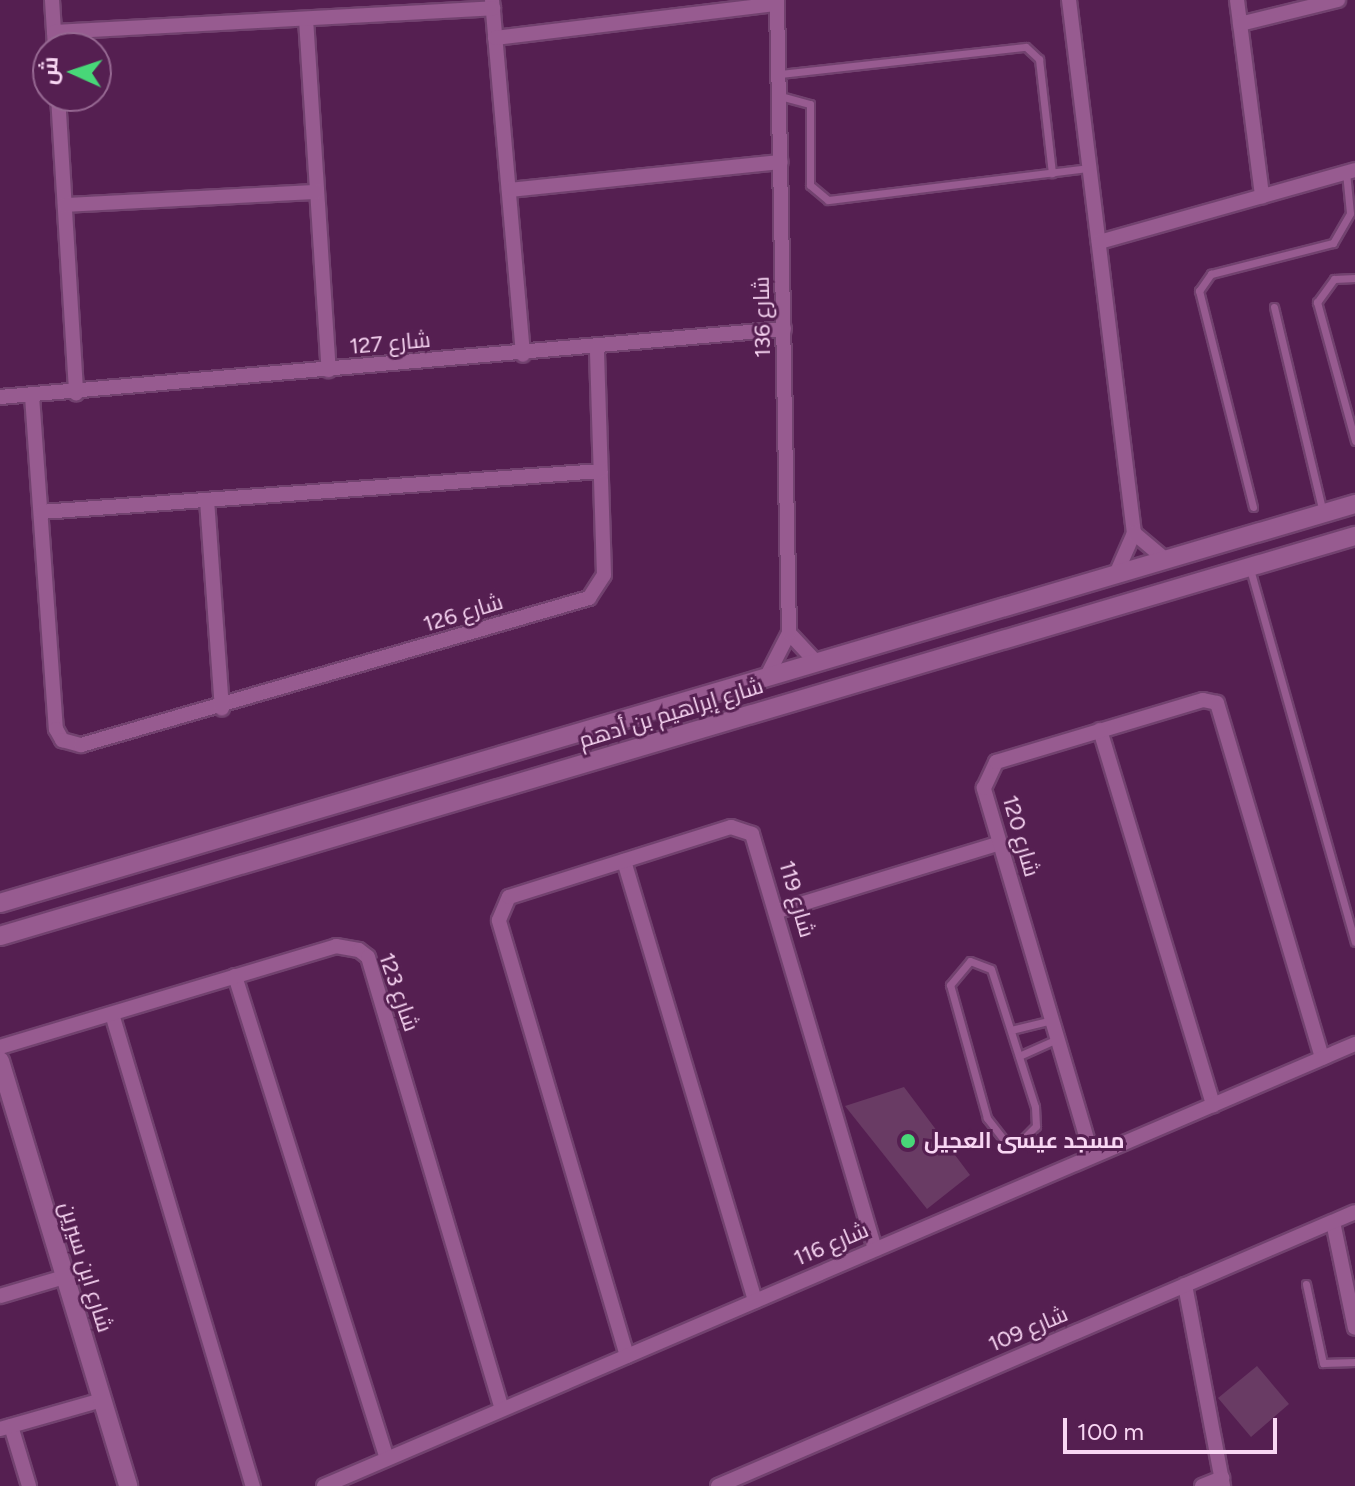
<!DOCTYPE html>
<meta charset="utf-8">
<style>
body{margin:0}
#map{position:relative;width:1355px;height:1486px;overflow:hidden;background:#551f51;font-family:Figtree,Cairo,sans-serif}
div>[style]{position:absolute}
.building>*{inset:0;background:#693b64}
.roads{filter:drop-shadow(2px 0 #72426f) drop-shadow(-2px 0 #72426f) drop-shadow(0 2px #72426f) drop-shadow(0 -2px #72426f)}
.service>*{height:7px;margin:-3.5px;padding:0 3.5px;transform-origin:3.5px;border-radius:3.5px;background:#975b90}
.minor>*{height:14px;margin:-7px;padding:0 7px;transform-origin:7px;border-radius:7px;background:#975b90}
.tertiary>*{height:18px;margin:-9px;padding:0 9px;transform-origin:9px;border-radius:9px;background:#975b90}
.dots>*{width:22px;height:22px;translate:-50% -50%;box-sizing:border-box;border:4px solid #551f51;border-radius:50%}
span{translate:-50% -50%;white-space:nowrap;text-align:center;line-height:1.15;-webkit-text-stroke:6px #551f51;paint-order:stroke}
.street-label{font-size:22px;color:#f8d6f3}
.poi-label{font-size:22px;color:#f8d6f3;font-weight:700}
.left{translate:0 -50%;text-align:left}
.north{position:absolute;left:32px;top:32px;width:80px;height:80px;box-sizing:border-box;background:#551f51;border:2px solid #966892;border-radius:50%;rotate:273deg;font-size:22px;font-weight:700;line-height:32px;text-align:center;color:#f8d6f3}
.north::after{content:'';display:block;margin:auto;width:28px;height:36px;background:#48d778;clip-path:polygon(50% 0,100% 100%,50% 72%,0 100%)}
.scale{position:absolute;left:1063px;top:1418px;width:214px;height:36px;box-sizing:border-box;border:4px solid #f8d6f3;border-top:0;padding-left:10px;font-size:24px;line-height:28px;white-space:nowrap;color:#f8d6f3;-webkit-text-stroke:6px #551f51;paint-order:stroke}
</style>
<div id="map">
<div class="building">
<i style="clip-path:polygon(904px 1087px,970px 1175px,927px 1209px,845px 1106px)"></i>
<i style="clip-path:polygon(1257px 1366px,1289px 1404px,1251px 1437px,1218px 1398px)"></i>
</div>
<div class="roads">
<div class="service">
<i style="left:780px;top:74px;width:247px;rotate:-6.3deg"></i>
<i style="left:1026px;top:47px;width:18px;rotate:43deg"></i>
<i style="left:1039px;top:59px;width:115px;rotate:83.5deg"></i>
<i style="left:780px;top:96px;width:31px;rotate:15deg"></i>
<i style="left:810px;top:104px;width:81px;rotate:90deg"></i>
<i style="left:810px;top:185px;width:23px;rotate:40deg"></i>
<i style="left:828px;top:200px;width:264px;rotate:-7deg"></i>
<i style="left:1355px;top:278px;width:21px;rotate:177deg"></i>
<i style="left:1334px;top:279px;width:29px;rotate:126deg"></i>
<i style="left:1317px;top:302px;width:144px;rotate:74.7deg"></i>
<i style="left:1274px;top:307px;width:211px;rotate:76.6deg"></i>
<i style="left:1253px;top:507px;width:223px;rotate:-104deg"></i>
<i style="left:1199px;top:291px;width:21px;rotate:-55deg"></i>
<i style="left:1211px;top:274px;width:126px;rotate:-14.3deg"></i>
<i style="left:1333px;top:243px;width:34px;rotate:-60deg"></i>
<i style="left:1350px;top:213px;width:41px;rotate:-95.6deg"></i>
<i style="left:1250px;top:569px;width:387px;rotate:74.3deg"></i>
<i style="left:970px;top:961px;width:22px;rotate:21deg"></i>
<i style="left:991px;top:969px;width:145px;rotate:72.3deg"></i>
<i style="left:1035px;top:1107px;width:19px;rotate:87deg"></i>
<i style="left:1036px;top:1126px;width:18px;rotate:135deg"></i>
<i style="left:1023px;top:1139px;width:19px;rotate:177deg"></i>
<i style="left:1004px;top:1140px;width:28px;rotate:-128deg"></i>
<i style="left:987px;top:1118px;width:138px;rotate:-105.5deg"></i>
<i style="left:950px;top:985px;width:31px;rotate:-50deg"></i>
<i style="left:1011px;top:1030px;width:42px;rotate:-13.7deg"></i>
<i style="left:1019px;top:1056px;width:42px;rotate:-24.1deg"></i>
<i style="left:1306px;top:1284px;width:81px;rotate:77.9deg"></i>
<i style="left:1323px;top:1363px;width:32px;rotate:-2deg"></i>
</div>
<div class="minor">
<i style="left:52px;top:0;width:48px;rotate:86.4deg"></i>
<i style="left:492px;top:0;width:356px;rotate:85deg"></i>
<i style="left:1069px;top:0;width:537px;rotate:83.05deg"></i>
<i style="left:1134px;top:533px;width:45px;rotate:113.7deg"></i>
<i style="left:1237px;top:0;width:198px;rotate:82.7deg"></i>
<i style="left:306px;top:19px;width:352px;rotate:86.3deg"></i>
<i style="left:1240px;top:24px;width:101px;rotate:-13.8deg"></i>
<i style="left:54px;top:32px;width:440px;rotate:-3.1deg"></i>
<i style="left:495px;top:38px;width:284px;rotate:-6.9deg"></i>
<i style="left:58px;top:96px;width:298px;rotate:86.5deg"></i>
<i style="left:509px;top:190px;width:273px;rotate:-5.9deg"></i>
<i style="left:65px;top:205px;width:252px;rotate:-3deg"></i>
<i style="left:1099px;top:242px;width:266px;rotate:-15.7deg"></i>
<i style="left:32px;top:396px;width:334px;rotate:85.9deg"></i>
<i style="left:56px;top:729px;width:13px;rotate:61deg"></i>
<i style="left:62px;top:740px;width:20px;rotate:15deg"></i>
<i style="left:81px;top:745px;width:529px;rotate:-16.14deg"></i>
<i style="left:589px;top:598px;width:27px;rotate:-57deg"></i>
<i style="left:604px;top:575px;width:226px;rotate:-91.8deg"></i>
<i style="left:0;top:397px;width:787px;rotate:-4.96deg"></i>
<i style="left:207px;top:500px;width:209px;rotate:85.9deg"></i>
<i style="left:41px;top:512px;width:561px;rotate:-4.19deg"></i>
<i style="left:1134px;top:533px;width:42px;rotate:40.2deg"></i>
<i style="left:789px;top:633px;width:40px;rotate:47deg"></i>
<i style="left:767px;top:676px;width:48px;rotate:-62.9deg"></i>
<i style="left:789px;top:633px;width:633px;rotate:-91.09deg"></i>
<i style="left:1100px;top:730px;width:392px;rotate:73.2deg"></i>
<i style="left:624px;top:861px;width:459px;rotate:73.4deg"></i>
<i style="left:778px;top:911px;width:232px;rotate:-17deg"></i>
<i style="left:235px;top:976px;width:506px;rotate:72.53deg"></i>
<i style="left:112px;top:1014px;width:493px;rotate:73.4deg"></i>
<i style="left:0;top:1047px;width:351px;rotate:-16.7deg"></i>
<i style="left:336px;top:946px;width:23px;rotate:10deg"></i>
<i style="left:359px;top:950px;width:11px;rotate:38deg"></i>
<i style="left:368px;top:957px;width:471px;rotate:73.5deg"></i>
<i style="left:1092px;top:1156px;width:384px;rotate:-106.4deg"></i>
<i style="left:984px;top:788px;width:29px;rotate:-65deg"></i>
<i style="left:996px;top:762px;width:216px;rotate:-16.7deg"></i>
<i style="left:1203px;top:700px;width:14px;rotate:12deg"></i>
<i style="left:1217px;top:703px;width:370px;rotate:73.5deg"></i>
<i style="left:1333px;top:1222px;width:108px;rotate:78.3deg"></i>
<i style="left:1185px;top:1285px;width:205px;rotate:79.3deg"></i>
<i style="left:0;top:1296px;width:67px;rotate:-16.5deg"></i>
<i style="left:627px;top:1356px;width:454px;rotate:-106.4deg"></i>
<i style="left:499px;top:920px;width:25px;rotate:-67deg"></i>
<i style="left:509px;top:897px;width:233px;rotate:-17.5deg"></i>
<i style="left:731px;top:827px;width:22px;rotate:18deg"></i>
<i style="left:752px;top:834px;width:433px;rotate:73.5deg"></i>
<i style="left:11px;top:1426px;width:63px;rotate:73.3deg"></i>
<i style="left:0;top:1429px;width:106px;rotate:-15.9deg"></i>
<i style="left:324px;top:1486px;width:1122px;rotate:-23.21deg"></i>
<i style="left:718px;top:1486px;width:693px;rotate:-23.27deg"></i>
<i style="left:1202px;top:1486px;width:22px;rotate:-22deg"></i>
</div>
<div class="tertiary">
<i style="left:0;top:903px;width:1413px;rotate:-16.41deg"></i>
<i style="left:0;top:936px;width:1413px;rotate:-16.45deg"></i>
<i style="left:0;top:1061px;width:444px;rotate:73.2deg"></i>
</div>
</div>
<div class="dots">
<i style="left:908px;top:1141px;background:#48d778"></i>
</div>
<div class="street-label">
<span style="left:762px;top:317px;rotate:-91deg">شارع 136</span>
<span style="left:390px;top:343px;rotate:-5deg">شارع 127</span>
<span style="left:463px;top:613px;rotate:-17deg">شارع 126</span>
<span style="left:671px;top:713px;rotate:-17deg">شارع إبراهيم بن أدهم</span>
<span style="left:1021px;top:836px;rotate:74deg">شارع 120</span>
<span style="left:797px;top:899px;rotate:74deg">شارع 119</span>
<span style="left:399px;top:992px;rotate:71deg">شارع 123</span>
<span style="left:831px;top:1244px;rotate:-23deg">شارع 116</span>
<span style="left:86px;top:1267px;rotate:73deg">شارع ابن سيرين</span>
<span style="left:1028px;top:1329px;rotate:-23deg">شارع 109</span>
</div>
<div class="poi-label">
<span class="left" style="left:924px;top:1141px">مسجد عيسى العجيل</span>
</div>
<div class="north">ش</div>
<div class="scale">100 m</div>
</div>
